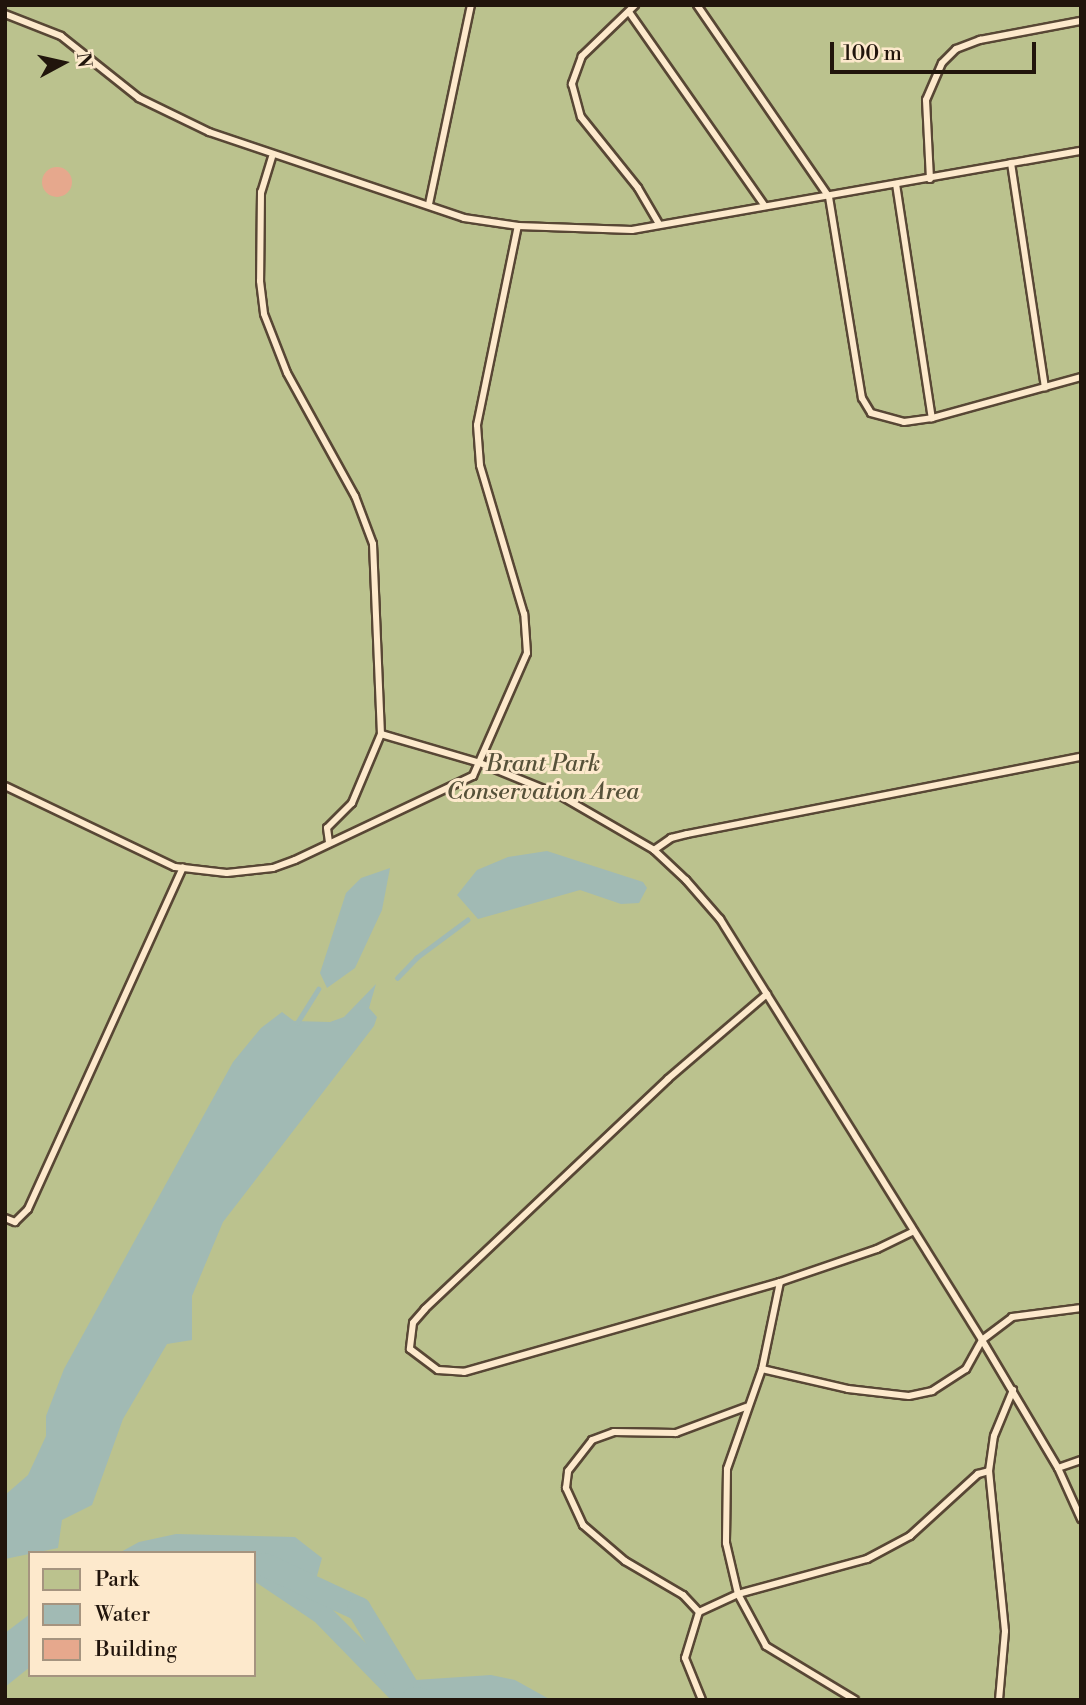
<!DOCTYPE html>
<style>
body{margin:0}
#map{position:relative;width:1086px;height:1705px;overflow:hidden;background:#fcddb0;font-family:"Libre Bodoni",serif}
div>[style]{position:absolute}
.green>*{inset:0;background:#bbc28e}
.water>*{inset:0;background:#a1bab4}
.stream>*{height:4.5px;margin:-2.25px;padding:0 2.25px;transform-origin:2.25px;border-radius:2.25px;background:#a1bab4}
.river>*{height:24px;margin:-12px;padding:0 12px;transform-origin:12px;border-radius:12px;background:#a1bab4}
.building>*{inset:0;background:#e6a88d}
.round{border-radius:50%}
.roads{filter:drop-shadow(2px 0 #584735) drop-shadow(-2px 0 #584735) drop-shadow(0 2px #584735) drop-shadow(0 -2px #584735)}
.service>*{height:6px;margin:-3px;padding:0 3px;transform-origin:3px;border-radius:3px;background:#fde9cc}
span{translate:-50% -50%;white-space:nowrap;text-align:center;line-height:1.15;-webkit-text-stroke:6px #fde9cc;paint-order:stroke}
.park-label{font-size:24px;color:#57523a;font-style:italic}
.frame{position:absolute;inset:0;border:7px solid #21150c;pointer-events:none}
.legend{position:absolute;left:28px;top:1551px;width:228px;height:126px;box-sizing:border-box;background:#fde9cc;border:2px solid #a5947f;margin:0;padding:9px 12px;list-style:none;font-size:21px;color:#21150c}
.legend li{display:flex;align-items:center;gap:14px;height:35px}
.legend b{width:35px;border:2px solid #a5947f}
.north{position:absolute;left:28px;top:28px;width:70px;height:70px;-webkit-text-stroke:5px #fde9cc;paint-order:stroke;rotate:82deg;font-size:19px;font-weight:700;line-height:28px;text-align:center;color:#21150c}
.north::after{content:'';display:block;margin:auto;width:24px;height:32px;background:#21150c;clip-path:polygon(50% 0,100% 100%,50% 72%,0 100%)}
.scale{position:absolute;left:830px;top:42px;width:206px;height:32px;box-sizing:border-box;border:4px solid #21150c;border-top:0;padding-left:9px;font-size:21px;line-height:24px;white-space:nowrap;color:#21150c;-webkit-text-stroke:5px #fde9cc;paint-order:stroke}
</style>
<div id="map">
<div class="green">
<i style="clip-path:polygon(evenodd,5px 5px,1081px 5px,1081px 1700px,5px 1700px,5px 5px,30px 1553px,254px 1553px,254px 1675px,30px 1675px,30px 1553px)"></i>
</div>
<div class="water">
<i style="clip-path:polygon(547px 851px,643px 882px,647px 888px,639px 903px,621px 904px,580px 890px,478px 919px,457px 895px,477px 870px,508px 857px)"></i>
<i style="clip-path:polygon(390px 868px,382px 910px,355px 968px,327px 988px,320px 973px,346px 893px,361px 878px)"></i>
<i style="clip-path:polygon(376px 984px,369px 1008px,377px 1017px,374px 1026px,223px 1222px,192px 1296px,192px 1340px,167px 1344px,123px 1419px,92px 1505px,62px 1520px,58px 1548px,5px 1559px,5px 1495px,28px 1475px,46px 1436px,46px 1416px,64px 1369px,233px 1062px,261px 1028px,282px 1012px,294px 1021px,330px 1022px,344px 1017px)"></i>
<i style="clip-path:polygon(176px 1534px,295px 1537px,322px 1558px,313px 1590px,392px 1669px,415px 1680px,491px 1675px,515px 1680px,551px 1700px,391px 1700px,315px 1622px,254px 1581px,254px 1553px,119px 1553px,139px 1542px)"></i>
<i style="clip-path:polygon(30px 1614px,30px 1667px,5px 1687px,5px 1633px)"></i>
</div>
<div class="stream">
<i style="left:397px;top:978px;width:28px;rotate:-46deg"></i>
<i style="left:416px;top:958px;width:64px;rotate:-36.7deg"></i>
<i style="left:297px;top:1023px;width:40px;rotate:-58deg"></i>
</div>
<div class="river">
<i style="left:254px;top:1569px;width:12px;rotate:-20deg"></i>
<i style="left:265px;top:1565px;width:104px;rotate:25.1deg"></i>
<i style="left:359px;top:1609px;width:105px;rotate:58.6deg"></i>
<i style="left:414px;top:1699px;width:6px;rotate:9deg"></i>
</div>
<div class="building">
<i class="round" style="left:42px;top:167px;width:30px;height:30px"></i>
</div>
<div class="roads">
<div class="service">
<i style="left:635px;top:5px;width:74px;rotate:136.1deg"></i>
<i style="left:582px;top:56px;width:30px;rotate:110deg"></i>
<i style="left:572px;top:84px;width:34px;rotate:75deg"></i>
<i style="left:581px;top:117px;width:91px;rotate:51.2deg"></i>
<i style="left:638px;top:188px;width:42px;rotate:59.7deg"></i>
<i style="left:697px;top:5px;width:233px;rotate:55.5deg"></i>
<i style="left:829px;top:197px;width:204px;rotate:80.7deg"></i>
<i style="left:862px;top:398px;width:17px;rotate:59deg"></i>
<i style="left:871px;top:413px;width:34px;rotate:15deg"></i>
<i style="left:904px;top:422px;width:28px;rotate:-8deg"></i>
<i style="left:932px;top:418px;width:155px;rotate:-15.4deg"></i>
<i style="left:629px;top:12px;width:237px;rotate:55deg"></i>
<i style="left:5px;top:14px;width:60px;rotate:21.4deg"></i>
<i style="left:61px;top:36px;width:100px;rotate:38.5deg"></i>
<i style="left:139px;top:98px;width:78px;rotate:25.9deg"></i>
<i style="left:209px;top:132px;width:269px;rotate:18.6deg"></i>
<i style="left:464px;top:218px;width:55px;rotate:8.4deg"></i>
<i style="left:518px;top:226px;width:114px;rotate:2deg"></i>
<i style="left:632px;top:230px;width:456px;rotate:-10deg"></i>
<i style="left:272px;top:157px;width:37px;rotate:107deg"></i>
<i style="left:261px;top:192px;width:89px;rotate:90.6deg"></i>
<i style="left:260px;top:281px;width:33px;rotate:83deg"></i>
<i style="left:264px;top:314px;width:63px;rotate:68.7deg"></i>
<i style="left:287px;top:373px;width:141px;rotate:61.1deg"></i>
<i style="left:355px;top:496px;width:51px;rotate:69.4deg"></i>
<i style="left:373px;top:544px;width:190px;rotate:87.6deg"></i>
<i style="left:381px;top:734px;width:75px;rotate:112.8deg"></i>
<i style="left:352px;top:803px;width:35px;rotate:135deg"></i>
<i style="left:327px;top:828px;width:14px;rotate:82deg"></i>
<i style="left:1011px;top:163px;width:227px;rotate:81.4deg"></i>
<i style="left:930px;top:179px;width:79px;rotate:-92.9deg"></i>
<i style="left:926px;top:100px;width:40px;rotate:-66.6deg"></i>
<i style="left:942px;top:63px;width:20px;rotate:-45deg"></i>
<i style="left:956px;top:49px;width:26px;rotate:-21deg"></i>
<i style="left:980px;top:40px;width:103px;rotate:-10.7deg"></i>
<i style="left:896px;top:184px;width:237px;rotate:81.3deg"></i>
<i style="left:429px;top:204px;width:203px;rotate:-78.1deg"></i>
<i style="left:381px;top:734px;width:103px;rotate:16.3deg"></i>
<i style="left:480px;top:763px;width:87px;rotate:22.2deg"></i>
<i style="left:561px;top:796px;width:108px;rotate:30.1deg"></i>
<i style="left:654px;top:850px;width:44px;rotate:43.2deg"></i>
<i style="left:686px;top:880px;width:52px;rotate:48.9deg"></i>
<i style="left:720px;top:919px;width:496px;rotate:58.1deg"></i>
<i style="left:982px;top:1340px;width:149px;rotate:59.3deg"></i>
<i style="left:1058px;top:1468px;width:56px;rotate:65.7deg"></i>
<i style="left:5px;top:786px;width:188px;rotate:25.5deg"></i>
<i style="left:175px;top:867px;width:52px;rotate:6.6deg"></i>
<i style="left:227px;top:873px;width:46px;rotate:-6.2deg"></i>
<i style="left:273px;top:868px;width:23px;rotate:-20deg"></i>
<i style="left:295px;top:860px;width:197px;rotate:-25.3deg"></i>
<i style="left:473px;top:776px;width:134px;rotate:-66.3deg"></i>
<i style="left:527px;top:653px;width:39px;rotate:-94deg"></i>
<i style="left:524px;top:614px;width:155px;rotate:-106.5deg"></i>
<i style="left:480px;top:465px;width:40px;rotate:-94.3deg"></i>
<i style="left:477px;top:425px;width:203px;rotate:-78.4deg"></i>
<i style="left:654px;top:850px;width:21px;rotate:-35deg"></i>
<i style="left:671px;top:838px;width:16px;rotate:-14deg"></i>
<i style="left:687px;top:834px;width:401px;rotate:-11.1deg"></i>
<i style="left:767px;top:994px;width:130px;rotate:139.4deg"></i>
<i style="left:668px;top:1079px;width:335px;rotate:136.6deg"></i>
<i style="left:425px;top:1309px;width:18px;rotate:131deg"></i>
<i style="left:413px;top:1323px;width:26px;rotate:97deg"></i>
<i style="left:410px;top:1349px;width:35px;rotate:37deg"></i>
<i style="left:438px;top:1370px;width:26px;rotate:4deg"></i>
<i style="left:464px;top:1372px;width:329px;rotate:-15.9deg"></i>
<i style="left:780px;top:1282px;width:102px;rotate:-18.8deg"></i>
<i style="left:877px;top:1249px;width:41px;rotate:-25.9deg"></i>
<i style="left:5px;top:1218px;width:11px;rotate:22deg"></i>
<i style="left:15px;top:1222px;width:18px;rotate:-45deg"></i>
<i style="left:28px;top:1209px;width:375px;rotate:-65.6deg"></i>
<i style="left:780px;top:1282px;width:89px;rotate:101.7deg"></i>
<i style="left:762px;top:1369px;width:106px;rotate:109.3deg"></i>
<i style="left:727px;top:1469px;width:74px;rotate:90.8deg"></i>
<i style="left:726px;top:1543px;width:52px;rotate:76.8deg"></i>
<i style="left:738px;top:1594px;width:59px;rotate:61.7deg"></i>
<i style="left:766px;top:1646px;width:104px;rotate:31.2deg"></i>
<i style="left:762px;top:1369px;width:88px;rotate:13.1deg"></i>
<i style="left:848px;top:1389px;width:61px;rotate:6.5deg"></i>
<i style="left:909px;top:1396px;width:24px;rotate:-12deg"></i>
<i style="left:932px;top:1391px;width:40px;rotate:-32.9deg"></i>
<i style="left:966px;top:1369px;width:33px;rotate:-61deg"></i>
<i style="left:982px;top:1340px;width:38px;rotate:-37deg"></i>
<i style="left:1012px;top:1317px;width:70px;rotate:-7.4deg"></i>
<i style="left:1058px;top:1468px;width:24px;rotate:-19deg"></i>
<i style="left:699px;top:1612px;width:23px;rotate:-133deg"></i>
<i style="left:683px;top:1595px;width:67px;rotate:-149.6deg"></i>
<i style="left:625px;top:1561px;width:55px;rotate:-139.4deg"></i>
<i style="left:583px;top:1525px;width:41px;rotate:-114.7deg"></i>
<i style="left:566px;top:1488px;width:17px;rotate:-83deg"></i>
<i style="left:568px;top:1471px;width:39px;rotate:-52deg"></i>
<i style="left:592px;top:1440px;width:23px;rotate:-20deg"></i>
<i style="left:614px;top:1432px;width:62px;rotate:0.9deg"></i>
<i style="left:676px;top:1433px;width:75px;rotate:-20.4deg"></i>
<i style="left:699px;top:1612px;width:43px;rotate:-24.8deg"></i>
<i style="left:738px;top:1594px;width:134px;rotate:-15.2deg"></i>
<i style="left:867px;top:1559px;width:49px;rotate:-28.1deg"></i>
<i style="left:910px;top:1536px;width:92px;rotate:-42.4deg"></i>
<i style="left:978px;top:1474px;width:11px;rotate:-15deg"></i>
<i style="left:699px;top:1612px;width:48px;rotate:106.9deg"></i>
<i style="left:685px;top:1658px;width:45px;rotate:68deg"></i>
<i style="left:999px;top:1700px;width:69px;rotate:-85deg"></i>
<i style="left:1005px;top:1631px;width:161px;rotate:-95.7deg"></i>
<i style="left:989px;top:1471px;width:35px;rotate:-82deg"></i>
<i style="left:994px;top:1436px;width:50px;rotate:-67.6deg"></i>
</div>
</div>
<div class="park-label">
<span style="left:543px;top:779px">Brant Park<br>Conservation Area</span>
</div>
<div class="frame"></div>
<ul class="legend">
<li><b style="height:19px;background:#bbc28e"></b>Park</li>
<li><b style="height:19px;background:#a1bab4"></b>Water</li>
<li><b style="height:19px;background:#e6a88d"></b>Building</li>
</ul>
<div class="north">N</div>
<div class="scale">100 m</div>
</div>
